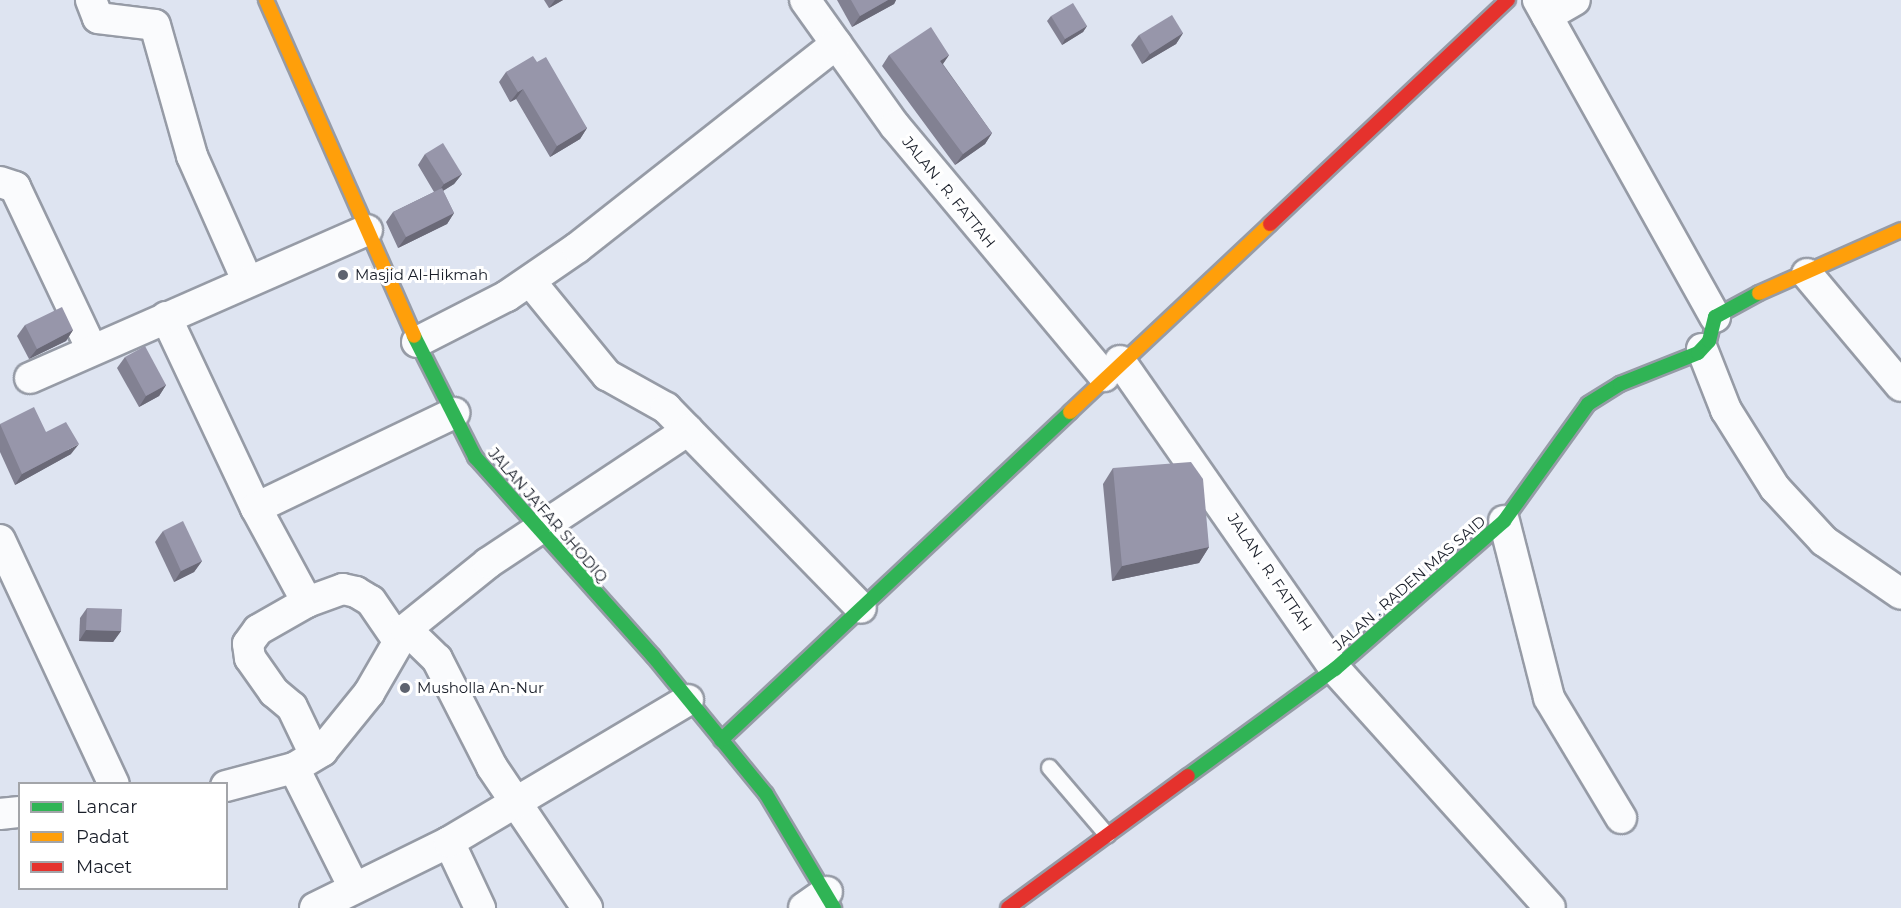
<!DOCTYPE html>
<style>
body{margin:0}
#map{position:relative;width:1901px;height:908px;overflow:hidden;background:#dee4f1;font-family:Montserrat,sans-serif}
div>[style]{position:absolute}
.roads{filter:drop-shadow(2px 0 #969ba6) drop-shadow(-2px 0 #969ba6) drop-shadow(0 2px #969ba6) drop-shadow(0 -2px #969ba6)}
.lane>*{height:15px;margin:-7.5px;padding:0 7.5px;transform-origin:7.5px;border-radius:7.5px;background:#fafbfd}
.street>*{height:30px;margin:-15px;padding:0 15px;transform-origin:15px;border-radius:15px;background:#fafbfd}
.fast>*{height:14px;margin:-7px;padding:0 7px;transform-origin:7px;border-radius:7px;background:#30b455}
.slow>*{height:14px;margin:-7px;padding:0 7px;transform-origin:7px;border-radius:7px;background:#ff9f0a}
.jam>*{height:14px;margin:-7px;padding:0 7px;transform-origin:7px;border-radius:7px;background:#e5322d}
.wall>*{inset:0;background:#828192}
.shaded-wall>*{inset:0;background:#6a6977}
.building>*{inset:0;background:#9796aa}
.dots>*{width:16px;height:16px;translate:-50% -50%;box-sizing:border-box;border:3px solid #fff;border-radius:50%}
span{translate:-50% -50%;white-space:nowrap;text-align:center;line-height:1.15;-webkit-text-stroke:6px #fff;paint-order:stroke}
.street-label{font-size:15px;color:#191e29}
.poi-label{font-size:15px;color:#191e29}
.left{translate:0 -50%;text-align:left}
.legend{position:absolute;left:18px;top:782px;width:210px;height:108px;box-sizing:border-box;background:#fff;border:2px solid #a3a5a9;margin:0;padding:8px 10px;list-style:none;font-size:18px;color:#191e29}
.legend li{display:flex;align-items:center;gap:12px;height:30px}
.legend b{width:30px;border:2px solid #a3a5a9}
</style>
<div id="map">
<div class="roads">
<div class="lane">
<i style="left:1049px;top:767px;width:89px;rotate:49.5deg"></i>
</div>
<div class="street">
<i style="left:91px;top:0;width:19px;rotate:69deg"></i>
<i style="left:98px;top:18px;width:57px;rotate:7deg"></i>
<i style="left:155px;top:25px;width:136px;rotate:74.2deg"></i>
<i style="left:192px;top:156px;width:136px;rotate:66.1deg"></i>
<i style="left:805px;top:0;width:155px;rotate:54.5deg"></i>
<i style="left:895px;top:126px;width:326px;rotate:50.1deg"></i>
<i style="left:1538px;top:0;width:363px;rotate:60.8deg"></i>
<i style="left:1547px;top:16px;width:32px;rotate:-30deg"></i>
<i style="left:0;top:182px;width:16px;rotate:18deg"></i>
<i style="left:15px;top:187px;width:178px;rotate:64.7deg"></i>
<i style="left:1807px;top:274px;width:146px;rotate:50deg"></i>
<i style="left:530px;top:281px;width:122px;rotate:50.7deg"></i>
<i style="left:607px;top:375px;width:68px;rotate:29.2deg"></i>
<i style="left:666px;top:408px;width:279px;rotate:45.7deg"></i>
<i style="left:166px;top:317px;width:211px;rotate:64.8deg"></i>
<i style="left:256px;top:508px;width:220px;rotate:-25.6deg"></i>
<i style="left:417px;top:342px;width:101px;rotate:-27.1deg"></i>
<i style="left:507px;top:296px;width:85px;rotate:-34.4deg"></i>
<i style="left:577px;top:248px;width:330px;rotate:-38.2deg"></i>
<i style="left:1702px;top:349px;width:66px;rotate:68.5deg"></i>
<i style="left:1726px;top:410px;width:92px;rotate:57.9deg"></i>
<i style="left:1775px;top:488px;width:72px;rotate:47.2deg"></i>
<i style="left:1824px;top:541px;width:93px;rotate:34.5deg"></i>
<i style="left:1120px;top:361px;width:376px;rotate:55.1deg"></i>
<i style="left:1335px;top:669px;width:321px;rotate:48deg"></i>
<i style="left:30px;top:378px;width:368px;rotate:-23.7deg"></i>
<i style="left:256px;top:508px;width:107px;rotate:61.5deg"></i>
<i style="left:307px;top:602px;width:38px;rotate:-20deg"></i>
<i style="left:343px;top:589px;width:13px;rotate:13deg"></i>
<i style="left:356px;top:592px;width:17px;rotate:31deg"></i>
<i style="left:371px;top:601px;width:46px;rotate:55.6deg"></i>
<i style="left:1504px;top:521px;width:183px;rotate:75.7deg"></i>
<i style="left:1549px;top:698px;width:140px;rotate:59deg"></i>
<i style="left:0;top:540px;width:269px;rotate:65deg"></i>
<i style="left:307px;top:602px;width:56px;rotate:150.3deg"></i>
<i style="left:258px;top:630px;width:17px;rotate:126deg"></i>
<i style="left:248px;top:644px;width:14px;rotate:82deg"></i>
<i style="left:250px;top:658px;width:42px;rotate:54.8deg"></i>
<i style="left:274px;top:692px;width:23px;rotate:40deg"></i>
<i style="left:292px;top:707px;width:53px;rotate:64.4deg"></i>
<i style="left:406px;top:629px;width:43px;rotate:44.1deg"></i>
<i style="left:437px;top:659px;width:121px;rotate:63deg"></i>
<i style="left:492px;top:767px;width:170px;rotate:56deg"></i>
<i style="left:294px;top:768px;width:134px;rotate:63.4deg"></i>
<i style="left:226px;top:786px;width:70px;rotate:-14.8deg"></i>
<i style="left:294px;top:768px;width:33px;rotate:-31deg"></i>
<i style="left:322px;top:751px;width:75px;rotate:-51deg"></i>
<i style="left:369px;top:693px;width:74px;rotate:-60deg"></i>
<i style="left:406px;top:629px;width:105px;rotate:-38.8deg"></i>
<i style="left:488px;top:563px;width:240px;rotate:-33.6deg"></i>
<i style="left:0;top:814px;width:20px;rotate:-6deg"></i>
<i style="left:449px;top:842px;width:73px;rotate:64.8deg"></i>
<i style="left:315px;top:908px;width:149px;rotate:-26.2deg"></i>
<i style="left:449px;top:842px;width:278px;rotate:-30.7deg"></i>
<i style="left:804px;top:908px;width:28px;rotate:-35deg"></i>
</div>
<div class="fast">
<i style="left:414px;top:336px;width:136px;rotate:63.2deg"></i>
<i style="left:475px;top:457px;width:267px;rotate:48.2deg"></i>
<i style="left:653px;top:656px;width:178px;rotate:50.7deg"></i>
<i style="left:766px;top:794px;width:133px;rotate:59.2deg"></i>
<i style="left:721px;top:740px;width:479px;rotate:-43.2deg"></i>
<i style="left:1188px;top:776px;width:182px;rotate:-36.1deg"></i>
<i style="left:1335px;top:669px;width:225px;rotate:-41.2deg"></i>
<i style="left:1504px;top:521px;width:144px;rotate:-54.3deg"></i>
<i style="left:1588px;top:404px;width:38px;rotate:-32deg"></i>
<i style="left:1620px;top:384px;width:84px;rotate:-21.7deg"></i>
<i style="left:1698px;top:353px;width:16px;rotate:-47deg"></i>
<i style="left:1709px;top:341px;width:25px;rotate:-76deg"></i>
<i style="left:1715px;top:317px;width:50px;rotate:-28.6deg"></i>
</div>
<div class="slow">
<i style="left:266px;top:0;width:367px;rotate:66.2deg"></i>
<i style="left:1759px;top:293px;width:155px;rotate:-23.9deg"></i>
<i style="left:1070px;top:412px;width:274px;rotate:-43.2deg"></i>
</div>
<div class="jam">
<i style="left:1270px;top:224px;width:327px;rotate:-43.3deg"></i>
<i style="left:1008px;top:908px;width:223px;rotate:-36.3deg"></i>
</div>
</div>
<div class="wall">
<i style="clip-path:polygon(544px 0,563px 0,549px 8px)"></i>
<i style="clip-path:polygon(837px 0,896px 0,894px 4px,852px 27px)"></i>
<i style="clip-path:polygon(1051px 16px,1087px 26px,1083px 32px,1062px 45px,1047px 21px)"></i>
<i style="clip-path:polygon(1183px 33px,1176px 44px,1142px 64px,1131px 45px,1139px 35px)"></i>
<i style="clip-path:polygon(889px 55px,949px 55px,943px 64px,992px 133px,985px 144px,955px 165px,882px 66px)"></i>
<i style="clip-path:polygon(537px 62px,587px 128px,580px 139px,550px 157px,516px 99px,510px 102px,499px 82px,506px 72px)"></i>
<i style="clip-path:polygon(425px 154px,462px 174px,454px 184px,443px 191px,454px 213px,447px 224px,398px 248px,386px 222px,393px 212px,434px 192px,418px 165px)"></i>
<i style="clip-path:polygon(25px 325px,73px 330px,66px 341px,29px 359px,17px 336px)"></i>
<i style="clip-path:polygon(125px 357px,166px 385px,159px 396px,139px 407px,117px 368px)"></i>
<i style="clip-path:polygon(0 424px,46px 432px,71px 454px,15px 485px,0 452px)"></i>
<i style="clip-path:polygon(1113px 468px,1209px 547px,1199px 563px,1112px 581px,1103px 484px)"></i>
<i style="clip-path:polygon(163px 531px,202px 561px,194px 572px,174px 582px,155px 542px)"></i>
<i style="clip-path:polygon(87px 608px,121px 631px,113px 642px,79px 641px,80px 618px)"></i>
</div>
<div class="shaded-wall">
<i style="clip-path:polygon(555px 0,563px 0,549px 8px)"></i>
<i style="clip-path:polygon(888px 0,896px 0,894px 4px,852px 27px,860px 16px)"></i>
<i style="clip-path:polygon(1087px 26px,1083px 32px,1062px 45px,1065px 39px)"></i>
<i style="clip-path:polygon(1183px 33px,1176px 44px,1142px 64px,1150px 54px)"></i>
<i style="clip-path:polygon(949px 55px,942px 65px,940px 61px)"></i>
<i style="clip-path:polygon(523px 89px,516px 99px,510px 102px,518px 92px)"></i>
<i style="clip-path:polygon(587px 128px,580px 139px,550px 157px,557px 146px)"></i>
<i style="clip-path:polygon(992px 133px,985px 144px,955px 165px,963px 154px)"></i>
<i style="clip-path:polygon(462px 174px,454px 184px,436px 195px,444px 184px)"></i>
<i style="clip-path:polygon(454px 213px,447px 224px,398px 248px,406px 237px)"></i>
<i style="clip-path:polygon(73px 330px,66px 341px,29px 359px,37px 349px)"></i>
<i style="clip-path:polygon(166px 385px,159px 396px,139px 407px,146px 396px)"></i>
<i style="clip-path:polygon(79px 444px,71px 454px,15px 485px,22px 474px)"></i>
<i style="clip-path:polygon(1209px 547px,1199px 563px,1112px 581px,1122px 566px)"></i>
<i style="clip-path:polygon(202px 561px,194px 572px,174px 582px,181px 571px)"></i>
<i style="clip-path:polygon(86px 630px,121px 631px,113px 642px,79px 641px)"></i>
</div>
<div class="building">
<i style="clip-path:polygon(851px 0,888px 0,860px 16px)"></i>
<i style="clip-path:polygon(1073px 3px,1087px 26px,1065px 39px,1051px 16px)"></i>
<i style="clip-path:polygon(1172px 15px,1183px 33px,1150px 54px,1139px 35px)"></i>
<i style="clip-path:polygon(931px 27px,949px 55px,940px 61px,992px 133px,963px 154px,889px 55px)"></i>
<i style="clip-path:polygon(533px 56px,537px 62px,546px 57px,587px 128px,557px 146px,523px 89px,518px 92px,506px 72px)"></i>
<i style="clip-path:polygon(443px 143px,462px 174px,444px 184px,425px 154px)"></i>
<i style="clip-path:polygon(442px 188px,454px 213px,406px 237px,393px 212px)"></i>
<i style="clip-path:polygon(62px 307px,73px 330px,37px 349px,25px 325px)"></i>
<i style="clip-path:polygon(145px 346px,166px 385px,146px 396px,125px 357px)"></i>
<i style="clip-path:polygon(34px 407px,46px 432px,66px 422px,79px 444px,22px 474px,0 424px)"></i>
<i style="clip-path:polygon(1191px 462px,1203px 479px,1209px 547px,1122px 566px,1113px 468px)"></i>
<i style="clip-path:polygon(183px 521px,202px 561px,181px 571px,163px 531px)"></i>
<i style="clip-path:polygon(87px 608px,122px 609px,121px 631px,86px 630px)"></i>
</div>
<div class="dots">
<i style="left:343px;top:275px;background:#5e636f"></i>
<i style="left:405px;top:688px;background:#5e636f"></i>
</div>
<div class="street-label">
<span style="left:949px;top:192px;rotate:51deg">JALAN . R. FATTAH</span>
<span style="left:548px;top:515px;rotate:49deg">JALAN JA'FAR SHODIQ</span>
<span style="left:1270px;top:572px;rotate:56deg">JALAN . R. FATTAH</span>
<span style="left:1409px;top:583px;rotate:-41deg">JALAN . RADEN MAS SAID</span>
</div>
<div class="poi-label">
<span class="left" style="left:355px;top:275px">Masjid Al-Hikmah</span>
<span class="left" style="left:417px;top:688px">Musholla An-Nur</span>
</div>
<ul class="legend">
<li><b style="height:8px;background:#30b455"></b>Lancar</li>
<li><b style="height:8px;background:#ff9f0a"></b>Padat</li>
<li><b style="height:8px;background:#e5322d"></b>Macet</li>
</ul>
</div>
